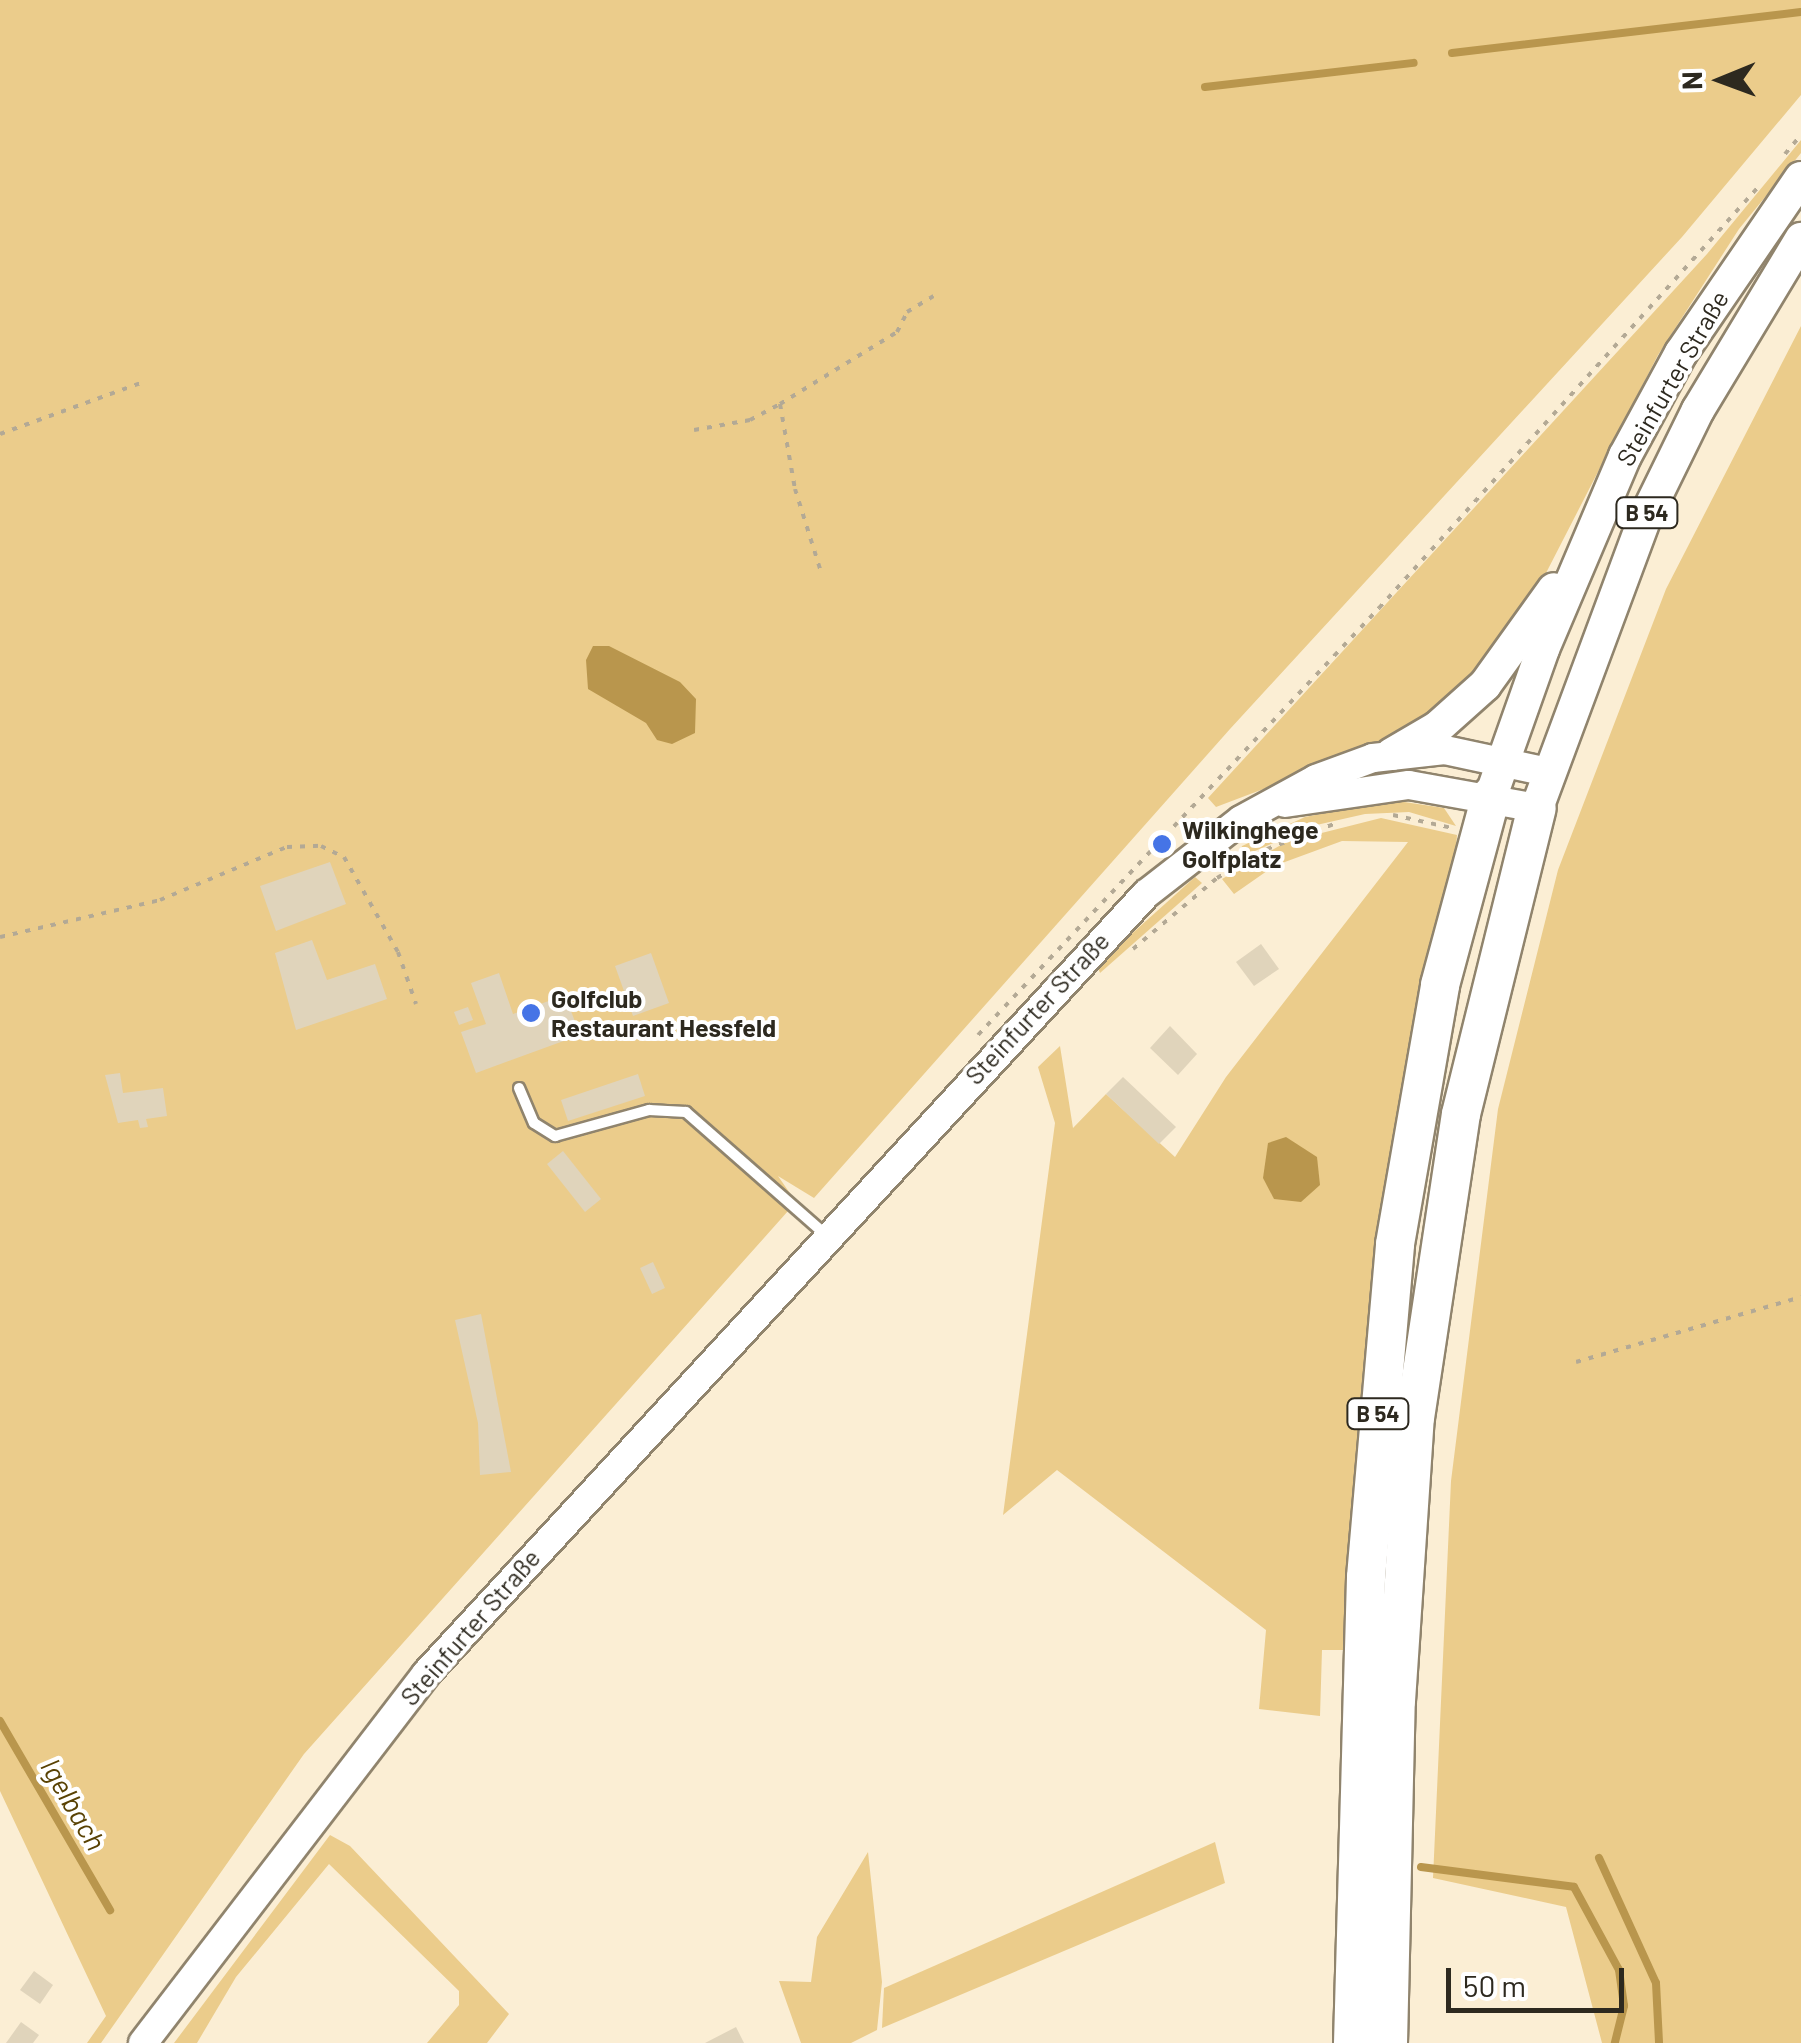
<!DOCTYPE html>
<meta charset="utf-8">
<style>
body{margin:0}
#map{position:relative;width:1801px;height:2043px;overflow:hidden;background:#fbeed4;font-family:Barlow,sans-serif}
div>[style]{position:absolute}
.green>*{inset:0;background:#ebcc8b}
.water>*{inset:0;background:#b9964d}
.stream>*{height:8px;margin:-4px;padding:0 4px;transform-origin:4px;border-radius:4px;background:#b9964d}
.building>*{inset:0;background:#e0d4bb}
.path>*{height:4px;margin-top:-2px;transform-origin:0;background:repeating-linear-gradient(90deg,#b3a995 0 5px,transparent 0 13px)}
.roads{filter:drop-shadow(2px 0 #90846d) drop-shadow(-2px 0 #90846d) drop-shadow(0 2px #90846d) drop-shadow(0 -2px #90846d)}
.lane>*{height:10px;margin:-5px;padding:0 5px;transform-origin:5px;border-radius:5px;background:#fff}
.secondary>*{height:28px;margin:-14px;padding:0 14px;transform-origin:14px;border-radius:14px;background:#fff}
.primary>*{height:32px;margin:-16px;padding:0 16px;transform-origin:16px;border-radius:16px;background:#fff}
.highway>*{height:38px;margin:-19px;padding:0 19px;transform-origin:19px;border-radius:19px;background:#fff}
.dots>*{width:28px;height:28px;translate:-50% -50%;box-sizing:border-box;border:5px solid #fff;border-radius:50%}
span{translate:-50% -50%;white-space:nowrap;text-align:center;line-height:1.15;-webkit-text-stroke:8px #fff;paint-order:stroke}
.shield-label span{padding:2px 8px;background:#fff;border:2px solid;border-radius:8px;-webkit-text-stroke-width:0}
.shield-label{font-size:22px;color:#2d291f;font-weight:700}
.street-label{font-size:25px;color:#2d291f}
.poi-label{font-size:25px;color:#2d291f;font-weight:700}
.left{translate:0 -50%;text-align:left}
.water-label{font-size:28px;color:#594204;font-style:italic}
.north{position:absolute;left:1671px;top:30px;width:100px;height:100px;-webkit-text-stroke:8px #fff;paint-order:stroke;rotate:269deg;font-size:28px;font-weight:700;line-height:40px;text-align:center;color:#2d291f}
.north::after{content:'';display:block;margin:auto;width:35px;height:45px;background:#2d291f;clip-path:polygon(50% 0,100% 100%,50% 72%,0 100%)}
.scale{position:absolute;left:1446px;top:1968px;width:178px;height:45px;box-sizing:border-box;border:5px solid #2d291f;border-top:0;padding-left:12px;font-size:30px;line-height:35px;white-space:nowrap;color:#2d291f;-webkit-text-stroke:8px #fff;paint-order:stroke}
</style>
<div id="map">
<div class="green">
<i style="clip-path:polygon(0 0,1801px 0,1801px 95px,1682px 237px,1230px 729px,814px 1198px,778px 1176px,796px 1202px,304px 1754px,101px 2043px,87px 2043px,106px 2016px,0 1791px)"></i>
<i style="clip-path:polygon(1801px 140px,1801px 153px,1739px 229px,1658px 355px,1526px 612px,1450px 705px,1372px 748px,1216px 807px,1208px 798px,1707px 254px)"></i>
<i style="clip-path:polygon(1801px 326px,1801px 2043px,1602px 2043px,1566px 1907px,1433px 1878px,1451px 1481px,1498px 1109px,1558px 870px,1666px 589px)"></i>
<i style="clip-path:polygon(1391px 800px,1444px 808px,1456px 826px,1409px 812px,1365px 814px,1312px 826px,1237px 859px,1242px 846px,1305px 817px)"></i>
<i style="clip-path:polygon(1381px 818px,1457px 835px,1456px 848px,1408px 1055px,1385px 1201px,1347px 1650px,1322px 1650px,1320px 1716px,1259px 1709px,1266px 1630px,1057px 1470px,1003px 1515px,1055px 1123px,1038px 1067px,1060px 1046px,1073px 1128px,1106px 1094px,1175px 1157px,1226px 1077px,1408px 842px,1342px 841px,1274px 866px,1234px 894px,1222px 879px,1286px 842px)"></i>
<i style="clip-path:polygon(1195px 877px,1202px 883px,1100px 973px,1097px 965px)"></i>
<i style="clip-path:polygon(330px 1835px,350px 1846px,509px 2014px,487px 2043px,427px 2043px,459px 2005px,459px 1991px,329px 1864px,236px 1977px,197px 2043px,174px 2043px)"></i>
<i style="clip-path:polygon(1215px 1842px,1225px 1883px,882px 2028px,884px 1988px)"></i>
<i style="clip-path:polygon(868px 1852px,882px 1982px,877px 2030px,851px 2043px,801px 2043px,779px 1981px,811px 1982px,817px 1937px)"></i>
</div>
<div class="water">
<i style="clip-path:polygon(593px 646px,609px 646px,680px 682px,696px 699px,695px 733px,672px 744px,657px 740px,646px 723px,588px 689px,586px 660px)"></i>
<i style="clip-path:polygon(1286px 1137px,1317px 1157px,1320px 1185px,1301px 1202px,1274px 1199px,1263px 1178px,1268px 1143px)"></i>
</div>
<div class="stream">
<i style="left:1452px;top:53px;width:351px;rotate:-6.7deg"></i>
<i style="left:1205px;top:87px;width:210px;rotate:-6.6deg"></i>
<i style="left:0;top:1721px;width:219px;rotate:59.8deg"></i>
<i style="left:1599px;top:1858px;width:137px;rotate:65.5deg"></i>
<i style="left:1656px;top:1983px;width:60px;rotate:87.1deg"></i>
<i style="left:1421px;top:1867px;width:154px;rotate:7.4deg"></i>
<i style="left:1574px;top:1887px;width:94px;rotate:61.5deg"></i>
<i style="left:1619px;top:1970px;width:36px;rotate:82deg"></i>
<i style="left:1624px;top:2006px;width:38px;rotate:104deg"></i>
</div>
<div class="building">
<i style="clip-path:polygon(330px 862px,346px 904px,276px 931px,260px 886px)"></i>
<i style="clip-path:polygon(312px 940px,327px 980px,375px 964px,387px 999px,296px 1030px,275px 953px)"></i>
<i style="clip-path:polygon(1261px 944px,1279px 969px,1254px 986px,1236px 962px)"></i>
<i style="clip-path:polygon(651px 953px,669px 1003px,633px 1016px,615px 966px)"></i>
<i style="clip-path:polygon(499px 973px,513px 1014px,565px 995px,580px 1035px,476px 1073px,461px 1032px,486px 1024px,471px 983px)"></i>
<i style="clip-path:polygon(468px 1007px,473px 1020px,459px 1025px,454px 1012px)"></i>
<i style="clip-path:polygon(1170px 1026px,1197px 1054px,1178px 1075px,1150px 1048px)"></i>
<i style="clip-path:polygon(120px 1073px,123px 1093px,163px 1088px,167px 1116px,146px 1119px,148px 1127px,140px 1128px,138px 1120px,118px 1123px,105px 1075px)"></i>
<i style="clip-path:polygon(638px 1074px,645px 1096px,568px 1121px,561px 1100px)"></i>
<i style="clip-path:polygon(1123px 1077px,1176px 1127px,1159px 1144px,1106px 1094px)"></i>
<i style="clip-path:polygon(563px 1151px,601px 1199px,585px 1212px,547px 1164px)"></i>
<i style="clip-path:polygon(653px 1262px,665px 1288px,652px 1294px,640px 1268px)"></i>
<i style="clip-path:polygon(481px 1314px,511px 1472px,480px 1475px,478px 1423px,455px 1320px)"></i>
<i style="clip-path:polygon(34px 1971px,53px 1985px,40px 2004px,20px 1990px)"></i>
<i style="clip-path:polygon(21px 2022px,39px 2035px,33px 2043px,6px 2043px)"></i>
<i style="clip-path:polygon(736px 2027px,744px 2043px,705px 2043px)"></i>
</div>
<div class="path">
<i style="left:1785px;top:154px;width:25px;rotate:-50deg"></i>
<i style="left:780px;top:404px;width:86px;rotate:80deg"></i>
<i style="left:795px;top:489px;width:87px;rotate:72.6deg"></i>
<i style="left:694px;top:430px;width:57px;rotate:-10.1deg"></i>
<i style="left:750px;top:420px;width:34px;rotate:-28deg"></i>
<i style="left:780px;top:404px;width:137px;rotate:-31.6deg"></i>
<i style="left:897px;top:332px;width:22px;rotate:-63deg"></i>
<i style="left:907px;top:312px;width:31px;rotate:-31deg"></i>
<i style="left:0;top:434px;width:150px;rotate:-19.9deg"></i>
<i style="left:1393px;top:815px;width:60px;rotate:12.4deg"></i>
<i style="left:0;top:937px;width:164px;rotate:-13deg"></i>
<i style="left:160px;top:900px;width:138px;rotate:-22.7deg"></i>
<i style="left:287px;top:847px;width:34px;rotate:-2deg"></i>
<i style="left:321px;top:846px;width:25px;rotate:26deg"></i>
<i style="left:344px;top:857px;width:109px;rotate:60.4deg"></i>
<i style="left:398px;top:952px;width:55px;rotate:70.9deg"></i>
<i style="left:1133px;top:949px;width:110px;rotate:-40.2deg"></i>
<i style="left:1217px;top:878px;width:58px;rotate:-30.1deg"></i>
<i style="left:1267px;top:849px;width:72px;rotate:-20.5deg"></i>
<i style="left:978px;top:1035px;width:586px;rotate:-46.8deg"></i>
<i style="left:1379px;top:608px;width:569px;rotate:-47.99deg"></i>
<i style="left:1576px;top:1362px;width:234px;rotate:-16.1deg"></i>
</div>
<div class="roads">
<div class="lane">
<i style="left:519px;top:1088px;width:38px;rotate:67deg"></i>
<i style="left:534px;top:1123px;width:25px;rotate:32deg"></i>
<i style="left:555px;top:1136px;width:98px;rotate:-15.5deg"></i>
<i style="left:649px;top:1110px;width:37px;rotate:3deg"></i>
<i style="left:686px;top:1112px;width:188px;rotate:41.3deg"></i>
</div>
<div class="secondary">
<i style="left:1285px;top:803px;width:125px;rotate:-8.3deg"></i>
<i style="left:1409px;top:785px;width:130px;rotate:10.2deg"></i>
<i style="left:143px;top:2043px;width:465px;rotate:-52.5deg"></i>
<i style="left:426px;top:1674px;width:1062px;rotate:-47.29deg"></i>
<i style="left:1146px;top:894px;width:120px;rotate:-37.9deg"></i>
<i style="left:1241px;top:820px;width:85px;rotate:-28.7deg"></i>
<i style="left:1316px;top:779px;width:61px;rotate:-20.2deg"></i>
<i style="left:1373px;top:758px;width:72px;rotate:-6.3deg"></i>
<i style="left:1445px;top:750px;width:105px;rotate:12.1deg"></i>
</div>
<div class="primary">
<i style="left:1392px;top:754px;width:53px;rotate:-30.4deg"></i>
<i style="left:1438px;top:727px;width:63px;rotate:-41.8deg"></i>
<i style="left:1485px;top:685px;width:118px;rotate:-54.3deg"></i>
<i style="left:1491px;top:796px;width:156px;rotate:-70.5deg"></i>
<i style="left:1543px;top:649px;width:210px;rotate:-67deg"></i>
<i style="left:1625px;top:456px;width:117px;rotate:-61.5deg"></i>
<i style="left:1681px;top:353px;width:212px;rotate:-55.6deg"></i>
<i style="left:1537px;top:808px;width:309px;rotate:-69.6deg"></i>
<i style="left:1645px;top:518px;width:120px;rotate:-63.9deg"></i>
<i style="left:1698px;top:410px;width:200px;rotate:-58.9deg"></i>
</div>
<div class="highway">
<i style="left:1353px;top:2043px;width:466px;rotate:-88.4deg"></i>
<i style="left:1366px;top:1577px;width:334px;rotate:-85deg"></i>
<i style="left:1395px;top:1244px;width:263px;rotate:-80.1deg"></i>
<i style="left:1440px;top:985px;width:196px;rotate:-74.9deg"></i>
<i style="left:1388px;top:2043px;width:342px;rotate:-88.7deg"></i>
<i style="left:1396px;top:1701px;width:284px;rotate:-86.2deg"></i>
<i style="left:1415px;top:1418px;width:307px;rotate:-81.4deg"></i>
<i style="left:1461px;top:1114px;width:315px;rotate:-76.1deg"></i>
</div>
</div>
<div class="dots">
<i style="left:1162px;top:844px;background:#4574e6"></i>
<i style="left:531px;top:1013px;background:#4574e6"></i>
</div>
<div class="shield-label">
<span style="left:1647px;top:513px">B 54</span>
<span style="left:1378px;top:1414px">B 54</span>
</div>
<div class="street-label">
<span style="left:1672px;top:378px;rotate:-60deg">Steinfurter Straße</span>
<span style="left:1037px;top:1008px;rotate:-47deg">Steinfurter Straße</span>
<span style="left:470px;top:1627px;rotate:-49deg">Steinfurter Straße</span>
</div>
<div class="poi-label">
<span class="left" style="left:1182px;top:844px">Wilkinghege<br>Golfplatz</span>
<span class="left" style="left:551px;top:1013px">Golfclub<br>Restaurant Hessfeld</span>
</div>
<div class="water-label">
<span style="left:74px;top:1804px;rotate:60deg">Igelbach</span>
</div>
<div class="north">N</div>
<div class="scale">50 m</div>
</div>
